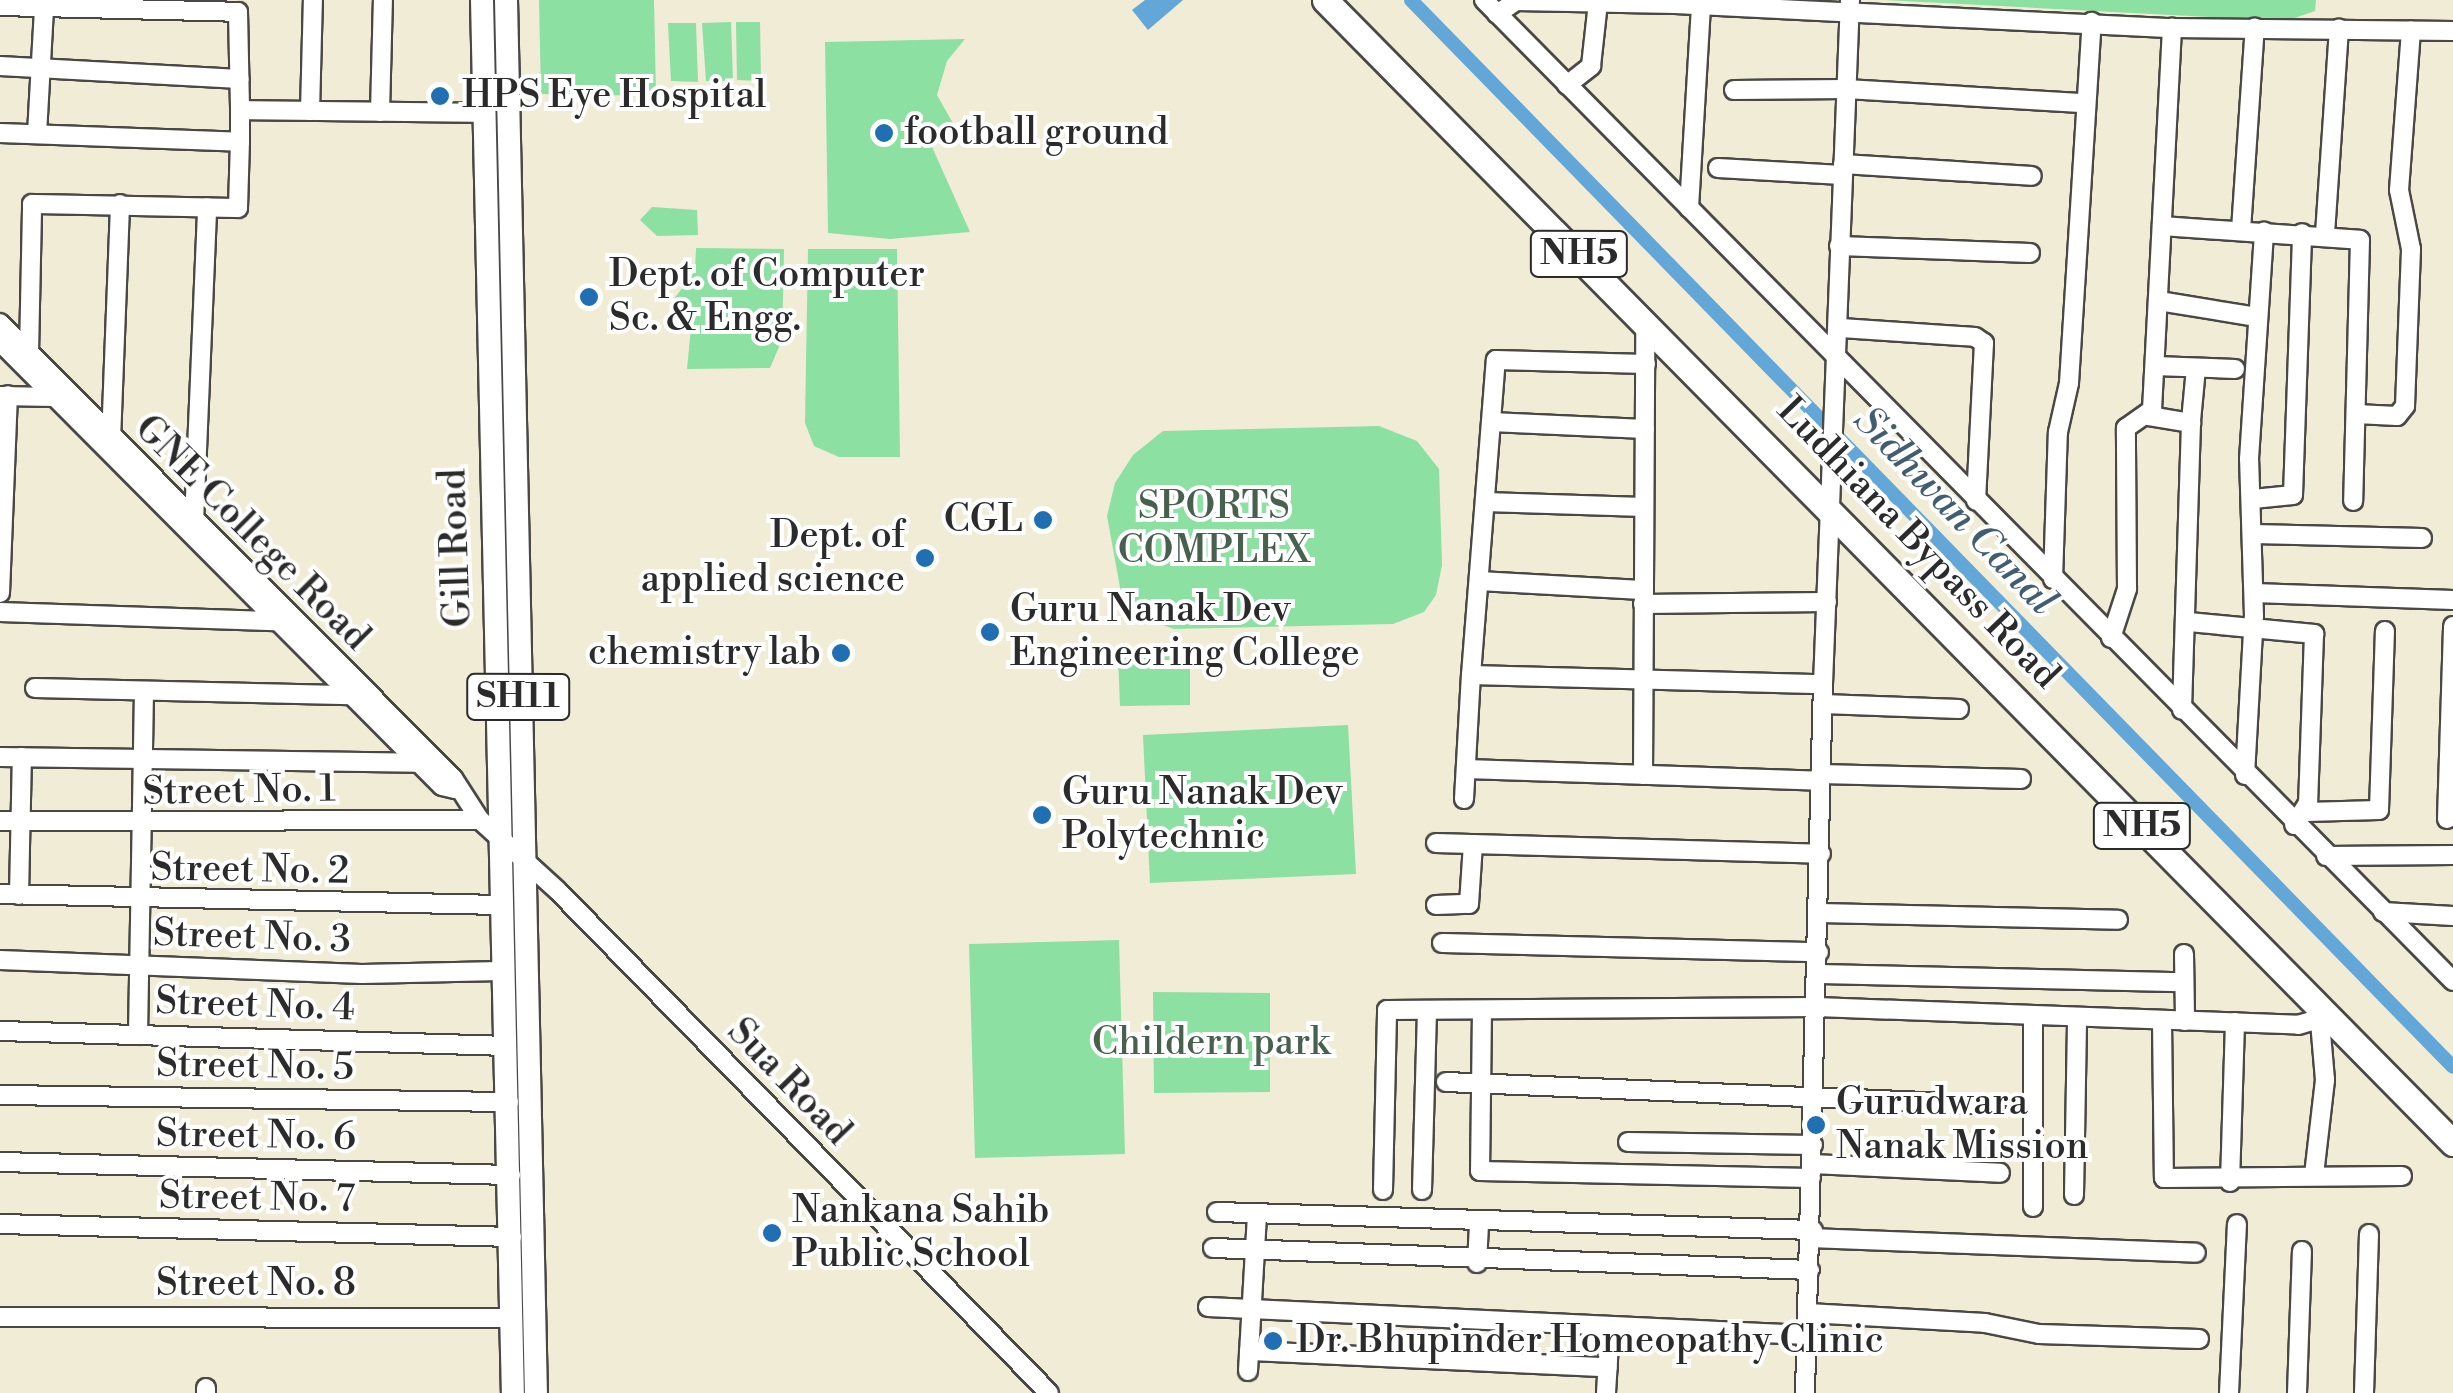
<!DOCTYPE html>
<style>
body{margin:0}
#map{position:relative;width:2453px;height:1393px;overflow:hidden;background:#f1ecd6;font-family:"Libre Bodoni",serif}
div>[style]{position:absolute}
.green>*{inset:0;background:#8be0a2}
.water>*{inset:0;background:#63a7d8}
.canal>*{height:14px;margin:-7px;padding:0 7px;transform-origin:7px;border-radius:7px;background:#63a7d8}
.roads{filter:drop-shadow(2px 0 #494845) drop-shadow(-2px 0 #494845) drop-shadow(0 2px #494845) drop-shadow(0 -2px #494845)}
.minor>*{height:18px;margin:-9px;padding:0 9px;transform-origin:9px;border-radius:9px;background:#fff}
.major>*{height:22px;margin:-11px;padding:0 11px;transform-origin:11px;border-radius:11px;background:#fff}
.highway>*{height:25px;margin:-12.5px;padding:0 12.5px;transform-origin:12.5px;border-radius:12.5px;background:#fff}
.dots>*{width:28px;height:28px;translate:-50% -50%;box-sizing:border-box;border:5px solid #fff;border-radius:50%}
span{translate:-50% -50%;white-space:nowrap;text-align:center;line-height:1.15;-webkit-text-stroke:8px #fff;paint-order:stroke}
.shield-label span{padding:2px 8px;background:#fff;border:2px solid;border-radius:8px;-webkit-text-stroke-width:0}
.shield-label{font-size:35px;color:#2b2b2b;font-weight:700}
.poi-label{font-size:38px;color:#2b2b2b}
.left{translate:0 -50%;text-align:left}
.right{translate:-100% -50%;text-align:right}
.park-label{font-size:38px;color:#48614f}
.street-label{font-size:38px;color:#2b2b2b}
.water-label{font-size:40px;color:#415d70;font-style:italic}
</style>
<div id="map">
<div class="green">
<i style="clip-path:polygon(539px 0,654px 0,656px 96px,541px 94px)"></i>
<i style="clip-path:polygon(1884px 0,2316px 0,2315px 11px,2286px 21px)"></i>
<i style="clip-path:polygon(731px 22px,733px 81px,706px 81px,702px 23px)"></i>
<i style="clip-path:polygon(736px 22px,760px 22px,761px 81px,737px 80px)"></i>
<i style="clip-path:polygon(668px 23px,696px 23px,698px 82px,671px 81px)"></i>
<i style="clip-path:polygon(965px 39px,947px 61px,937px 95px,954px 125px,929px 140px,970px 232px,890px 239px,828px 233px,825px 42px)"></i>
<i style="clip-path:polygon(652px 207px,697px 210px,698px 235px,657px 236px,640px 220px)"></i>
<i style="clip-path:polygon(696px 248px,784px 249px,782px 340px,770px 368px,687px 369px,691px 328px,674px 299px,695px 271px)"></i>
<i style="clip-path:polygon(808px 249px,897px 249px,900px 457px,839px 457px,814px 446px,805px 423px)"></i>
<i style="clip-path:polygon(1379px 426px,1417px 441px,1439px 469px,1442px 565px,1436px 595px,1424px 612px,1393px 624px,1174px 629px,1146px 619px,1122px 598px,1107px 516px,1115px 483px,1133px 455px,1163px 431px)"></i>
<i style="clip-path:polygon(1190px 656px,1190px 705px,1120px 706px,1118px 657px)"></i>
<i style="clip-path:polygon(1348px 725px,1356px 874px,1150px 883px,1143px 735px)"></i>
<i style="clip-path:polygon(1119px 940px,1125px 1154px,975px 1158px,969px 944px)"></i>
<i style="clip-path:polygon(1153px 992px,1270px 993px,1270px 1092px,1154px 1093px)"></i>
</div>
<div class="water">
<i style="clip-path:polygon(1145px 0,1183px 0,1148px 30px,1132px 10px)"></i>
</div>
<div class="canal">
<i style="left:1411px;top:0;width:1491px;rotate:45.68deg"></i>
</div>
<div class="roads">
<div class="minor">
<i style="left:1484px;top:0;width:1379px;rotate:45.35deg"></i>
<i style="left:0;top:6px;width:238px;rotate:1.4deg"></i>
<i style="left:238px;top:12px;width:98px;rotate:88.8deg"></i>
<i style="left:240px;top:110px;width:245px;rotate:0.7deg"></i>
<i style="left:1497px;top:14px;width:23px;rotate:-34deg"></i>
<i style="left:1516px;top:1px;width:159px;rotate:1.1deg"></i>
<i style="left:1675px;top:4px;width:498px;rotate:2.8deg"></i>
<i style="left:2172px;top:28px;width:281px;rotate:0.6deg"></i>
<i style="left:0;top:66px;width:240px;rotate:3.1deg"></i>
<i style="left:1567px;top:85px;width:31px;rotate:-38deg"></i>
<i style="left:1591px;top:66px;width:63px;rotate:-83.7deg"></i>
<i style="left:1734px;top:90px;width:112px;rotate:-0.5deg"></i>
<i style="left:1846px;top:89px;width:239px;rotate:3.4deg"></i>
<i style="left:310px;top:111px;width:111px;rotate:-88.5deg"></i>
<i style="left:380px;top:112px;width:112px;rotate:-88.5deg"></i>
<i style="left:0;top:133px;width:240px;rotate:2.1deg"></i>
<i style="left:240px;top:142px;width:32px;rotate:-90deg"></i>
<i style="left:37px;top:134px;width:126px;rotate:-86.8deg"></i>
<i style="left:1843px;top:164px;width:189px;rotate:3.6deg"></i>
<i style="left:1718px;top:168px;width:124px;rotate:3.2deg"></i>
<i style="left:1689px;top:208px;width:203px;rotate:-86.6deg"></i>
<i style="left:2162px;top:226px;width:198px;rotate:4deg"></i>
<i style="left:2360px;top:240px;width:261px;rotate:91.5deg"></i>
<i style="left:2241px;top:230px;width:203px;rotate:-86.1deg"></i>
<i style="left:2325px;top:234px;width:206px;rotate:-86.1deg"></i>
<i style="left:1839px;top:246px;width:191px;rotate:2.1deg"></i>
<i style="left:2159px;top:301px;width:99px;rotate:9.3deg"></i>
<i style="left:0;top:323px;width:642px;rotate:45.13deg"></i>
<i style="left:453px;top:778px;width:50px;rotate:57.3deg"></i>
<i style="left:480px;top:820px;width:105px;rotate:42.3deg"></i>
<i style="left:558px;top:891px;width:702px;rotate:45.63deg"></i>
<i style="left:1841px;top:328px;width:134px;rotate:3.8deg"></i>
<i style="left:1975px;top:337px;width:11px;rotate:34deg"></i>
<i style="left:1984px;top:343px;width:158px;rotate:92.9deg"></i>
<i style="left:0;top:342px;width:626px;rotate:45.13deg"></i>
<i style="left:442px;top:786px;width:13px;rotate:13deg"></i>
<i style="left:29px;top:353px;width:149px;rotate:-88.8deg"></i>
<i style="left:32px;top:204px;width:206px;rotate:1.1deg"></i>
<i style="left:238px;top:208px;width:66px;rotate:-88.3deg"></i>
<i style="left:2155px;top:366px;width:80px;rotate:2.1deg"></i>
<i style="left:0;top:396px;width:54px;rotate:1.1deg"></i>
<i style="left:2356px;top:414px;width:41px;rotate:2.8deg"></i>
<i style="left:2397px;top:416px;width:13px;rotate:-51deg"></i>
<i style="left:2405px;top:406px;width:157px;rotate:-87.8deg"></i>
<i style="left:2411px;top:249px;width:60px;rotate:-101.5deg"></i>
<i style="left:2399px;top:190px;width:160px;rotate:-85.7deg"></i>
<i style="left:2149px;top:416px;width:43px;rotate:9.5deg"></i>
<i style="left:2191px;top:423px;width:287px;rotate:91.8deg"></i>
<i style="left:2191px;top:421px;width:53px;rotate:-84.6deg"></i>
<i style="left:1491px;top:422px;width:154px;rotate:2.6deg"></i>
<i style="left:111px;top:440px;width:236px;rotate:-87.8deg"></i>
<i style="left:2253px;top:499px;width:40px;rotate:-5.7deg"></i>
<i style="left:2293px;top:495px;width:262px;rotate:-88deg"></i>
<i style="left:1485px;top:502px;width:159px;rotate:1.8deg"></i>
<i style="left:194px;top:522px;width:315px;rotate:-87.6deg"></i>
<i style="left:2254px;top:534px;width:168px;rotate:1.4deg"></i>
<i style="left:2053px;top:579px;width:147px;rotate:-88.1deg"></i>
<i style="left:2058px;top:432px;width:50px;rotate:-77.3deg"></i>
<i style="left:2069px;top:383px;width:362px;rotate:-86.4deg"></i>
<i style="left:1479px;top:581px;width:163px;rotate:3.2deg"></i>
<i style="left:0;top:593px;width:198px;rotate:-87.7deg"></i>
<i style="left:2254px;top:593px;width:199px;rotate:2deg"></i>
<i style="left:1643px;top:604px;width:184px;rotate:-0.6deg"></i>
<i style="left:0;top:612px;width:276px;rotate:1.9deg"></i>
<i style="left:2189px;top:622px;width:126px;rotate:5.5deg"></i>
<i style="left:2314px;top:634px;width:169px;rotate:92deg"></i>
<i style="left:2308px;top:803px;width:26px;rotate:122deg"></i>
<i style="left:2111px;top:638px;width:52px;rotate:-71.9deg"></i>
<i style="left:2127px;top:589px;width:161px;rotate:-90.4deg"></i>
<i style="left:2126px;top:428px;width:32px;rotate:-35deg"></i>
<i style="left:2152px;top:410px;width:383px;rotate:-87deg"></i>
<i style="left:1471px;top:675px;width:316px;rotate:-85.5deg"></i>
<i style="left:1496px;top:360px;width:150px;rotate:1.5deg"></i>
<i style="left:35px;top:688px;width:317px;rotate:1.3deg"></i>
<i style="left:1823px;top:704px;width:136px;rotate:2.1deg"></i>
<i style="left:0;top:757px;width:419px;rotate:0.8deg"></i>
<i style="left:1466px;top:769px;width:354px;rotate:1.9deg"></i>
<i style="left:1820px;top:774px;width:201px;rotate:1.4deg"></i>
<i style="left:1643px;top:775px;width:453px;rotate:-89.7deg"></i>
<i style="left:2245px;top:775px;width:159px;rotate:-86.8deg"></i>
<i style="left:2254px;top:616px;width:157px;rotate:-91.8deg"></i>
<i style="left:2249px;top:459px;width:228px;rotate:-86.2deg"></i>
<i style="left:1464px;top:799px;width:124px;rotate:-86.8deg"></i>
<i style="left:1471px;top:675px;width:352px;rotate:1.5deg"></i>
<i style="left:2306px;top:812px;width:73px;rotate:-1.6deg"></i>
<i style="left:2379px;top:810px;width:179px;rotate:-88.1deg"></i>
<i style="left:2447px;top:819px;width:193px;rotate:-88.2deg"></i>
<i style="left:0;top:821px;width:480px;rotate:-0.1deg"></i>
<i style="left:1436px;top:843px;width:385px;rotate:1.6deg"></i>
<i style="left:2326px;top:856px;width:127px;rotate:-0.5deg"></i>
<i style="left:0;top:894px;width:500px;rotate:1.26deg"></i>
<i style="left:19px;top:895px;width:138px;rotate:-88.8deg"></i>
<i style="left:1436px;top:905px;width:33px;rotate:-2deg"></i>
<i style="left:1469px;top:904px;width:60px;rotate:-86.2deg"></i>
<i style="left:2383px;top:912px;width:70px;rotate:3.3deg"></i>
<i style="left:1820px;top:913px;width:298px;rotate:1.3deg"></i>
<i style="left:1442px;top:943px;width:377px;rotate:1.4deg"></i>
<i style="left:2184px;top:954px;width:67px;rotate:89.1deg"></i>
<i style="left:0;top:960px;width:362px;rotate:2.2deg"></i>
<i style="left:362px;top:974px;width:139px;rotate:-1.2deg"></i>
<i style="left:1818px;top:974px;width:366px;rotate:1.3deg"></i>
<i style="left:1482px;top:1010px;width:161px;rotate:90.7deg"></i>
<i style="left:1480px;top:1171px;width:331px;rotate:1.2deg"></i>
<i style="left:2162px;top:1021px;width:157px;rotate:89.3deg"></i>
<i style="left:2164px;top:1178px;width:238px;rotate:-0.5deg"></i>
<i style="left:0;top:1031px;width:507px;rotate:1.69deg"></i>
<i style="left:138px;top:1035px;width:343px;rotate:-89deg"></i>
<i style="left:1446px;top:1082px;width:550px;rotate:2.39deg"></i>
<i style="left:0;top:1095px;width:509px;rotate:0.79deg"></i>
<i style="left:1628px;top:1142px;width:185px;rotate:0.9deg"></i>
<i style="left:0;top:1162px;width:511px;rotate:1.46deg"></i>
<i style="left:1812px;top:1164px;width:188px;rotate:2.7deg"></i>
<i style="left:2314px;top:1175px;width:96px;rotate:-83.4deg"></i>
<i style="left:2325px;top:1080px;width:58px;rotate:-94.9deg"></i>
<i style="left:2230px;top:1182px;width:160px;rotate:-88.2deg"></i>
<i style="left:1383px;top:1190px;width:180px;rotate:-88.7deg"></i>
<i style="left:1387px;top:1010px;width:430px;rotate:-0.4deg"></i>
<i style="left:1817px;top:1007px;width:481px;rotate:2.1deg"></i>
<i style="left:2298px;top:1025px;width:32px;rotate:-16deg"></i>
<i style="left:1422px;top:1190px;width:180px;rotate:-88.4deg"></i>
<i style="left:2074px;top:1195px;width:176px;rotate:-89deg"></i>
<i style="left:2033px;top:1207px;width:188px;rotate:-90deg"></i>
<i style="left:1217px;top:1212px;width:596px;rotate:1.73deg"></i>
<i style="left:0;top:1224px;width:512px;rotate:1.45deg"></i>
<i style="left:1812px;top:1238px;width:384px;rotate:2.2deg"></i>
<i style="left:1213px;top:1248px;width:597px;rotate:2.11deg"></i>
<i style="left:1477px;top:1263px;width:39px;rotate:-87deg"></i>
<i style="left:1208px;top:1307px;width:600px;rotate:2.68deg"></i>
<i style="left:1808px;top:1313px;width:177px;rotate:3.2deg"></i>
<i style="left:1985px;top:1323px;width:55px;rotate:11.5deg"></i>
<i style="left:2039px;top:1334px;width:160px;rotate:1.8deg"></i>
<i style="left:0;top:1317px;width:512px;rotate:0.11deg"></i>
<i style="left:1249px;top:1351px;width:359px;rotate:2.6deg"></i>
<i style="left:1248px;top:1371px;width:155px;rotate:-86.7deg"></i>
<i style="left:206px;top:1393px;width:5px;rotate:-90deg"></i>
<i style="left:1606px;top:1393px;width:65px;rotate:-86.5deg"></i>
<i style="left:1805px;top:1393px;width:709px;rotate:-88.55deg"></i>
<i style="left:1823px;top:684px;width:685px;rotate:-87.74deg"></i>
<i style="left:2229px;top:1393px;width:169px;rotate:-87.3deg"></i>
<i style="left:2297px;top:1393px;width:142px;rotate:-88deg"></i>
<i style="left:2364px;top:1393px;width:159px;rotate:-88.2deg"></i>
</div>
<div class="major">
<i style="left:482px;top:0;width:1393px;rotate:88.73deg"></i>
<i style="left:506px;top:0;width:1393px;rotate:88.77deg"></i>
</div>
<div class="highway">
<i style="left:1325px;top:0;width:1606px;rotate:45.38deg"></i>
</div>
</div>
<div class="dots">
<i style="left:440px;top:96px;background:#1f6fb2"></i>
<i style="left:884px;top:133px;background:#1f6fb2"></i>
<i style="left:589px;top:297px;background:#1f6fb2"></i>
<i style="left:1043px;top:520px;background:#1f6fb2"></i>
<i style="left:925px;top:558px;background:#1f6fb2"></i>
<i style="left:990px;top:632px;background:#1f6fb2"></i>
<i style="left:841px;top:653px;background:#1f6fb2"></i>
<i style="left:1042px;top:815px;background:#1f6fb2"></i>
<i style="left:1816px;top:1125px;background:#1f6fb2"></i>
<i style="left:772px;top:1233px;background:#1f6fb2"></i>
<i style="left:1273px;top:1341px;background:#1f6fb2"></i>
</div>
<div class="shield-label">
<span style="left:1579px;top:254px">NH5</span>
<span style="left:518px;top:697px">SH11</span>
<span style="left:2142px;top:826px">NH5</span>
</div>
<div class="poi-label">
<span class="left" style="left:462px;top:96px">HPS Eye Hospital</span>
<span class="left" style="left:904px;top:133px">football ground</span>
<span class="left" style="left:609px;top:297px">Dept. of Computer<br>Sc. &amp; Engg.</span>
<span class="right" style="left:1023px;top:520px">CGL</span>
<span class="right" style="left:905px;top:558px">Dept. of<br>applied science</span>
<span class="left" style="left:1010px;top:632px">Guru Nanak Dev<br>Engineering College</span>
<span class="right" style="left:821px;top:653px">chemistry lab</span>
<span class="left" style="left:1062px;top:815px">Guru Nanak Dev<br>Polytechnic</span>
<span class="left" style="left:1836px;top:1125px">Gurudwara<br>Nanak Mission</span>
<span class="left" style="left:792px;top:1233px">Nankana Sahib<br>Public School</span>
<span class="left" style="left:1296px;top:1341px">Dr. Bhupinder Homeopathy Clinic</span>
</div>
<div class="park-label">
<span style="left:1214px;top:529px">SPORTS<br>COMPLEX</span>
<span style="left:1211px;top:1043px">Childern park</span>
</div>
<div class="street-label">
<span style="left:252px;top:533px;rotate:45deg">GNE College Road</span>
<span style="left:1918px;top:543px;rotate:46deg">Ludhiana Bypass Road</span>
<span style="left:456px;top:548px;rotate:-92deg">Gill Road</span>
<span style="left:239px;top:791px;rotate:-1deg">Street No. 1</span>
<span style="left:250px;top:870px;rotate:1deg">Street No. 2</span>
<span style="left:252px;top:937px;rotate:2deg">Street No. 3</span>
<span style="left:255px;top:1005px;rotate:2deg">Street No. 4</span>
<span style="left:255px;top:1066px;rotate:1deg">Street No. 5</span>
<span style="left:789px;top:1082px;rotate:46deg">Sua Road</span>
<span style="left:256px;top:1136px;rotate:1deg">Street No. 6</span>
<span style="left:257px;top:1198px;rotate:1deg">Street No. 7</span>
<span style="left:256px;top:1284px">Street No. 8</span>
</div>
<div class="water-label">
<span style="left:1955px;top:511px;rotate:46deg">Sidhwan Canal</span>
</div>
</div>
